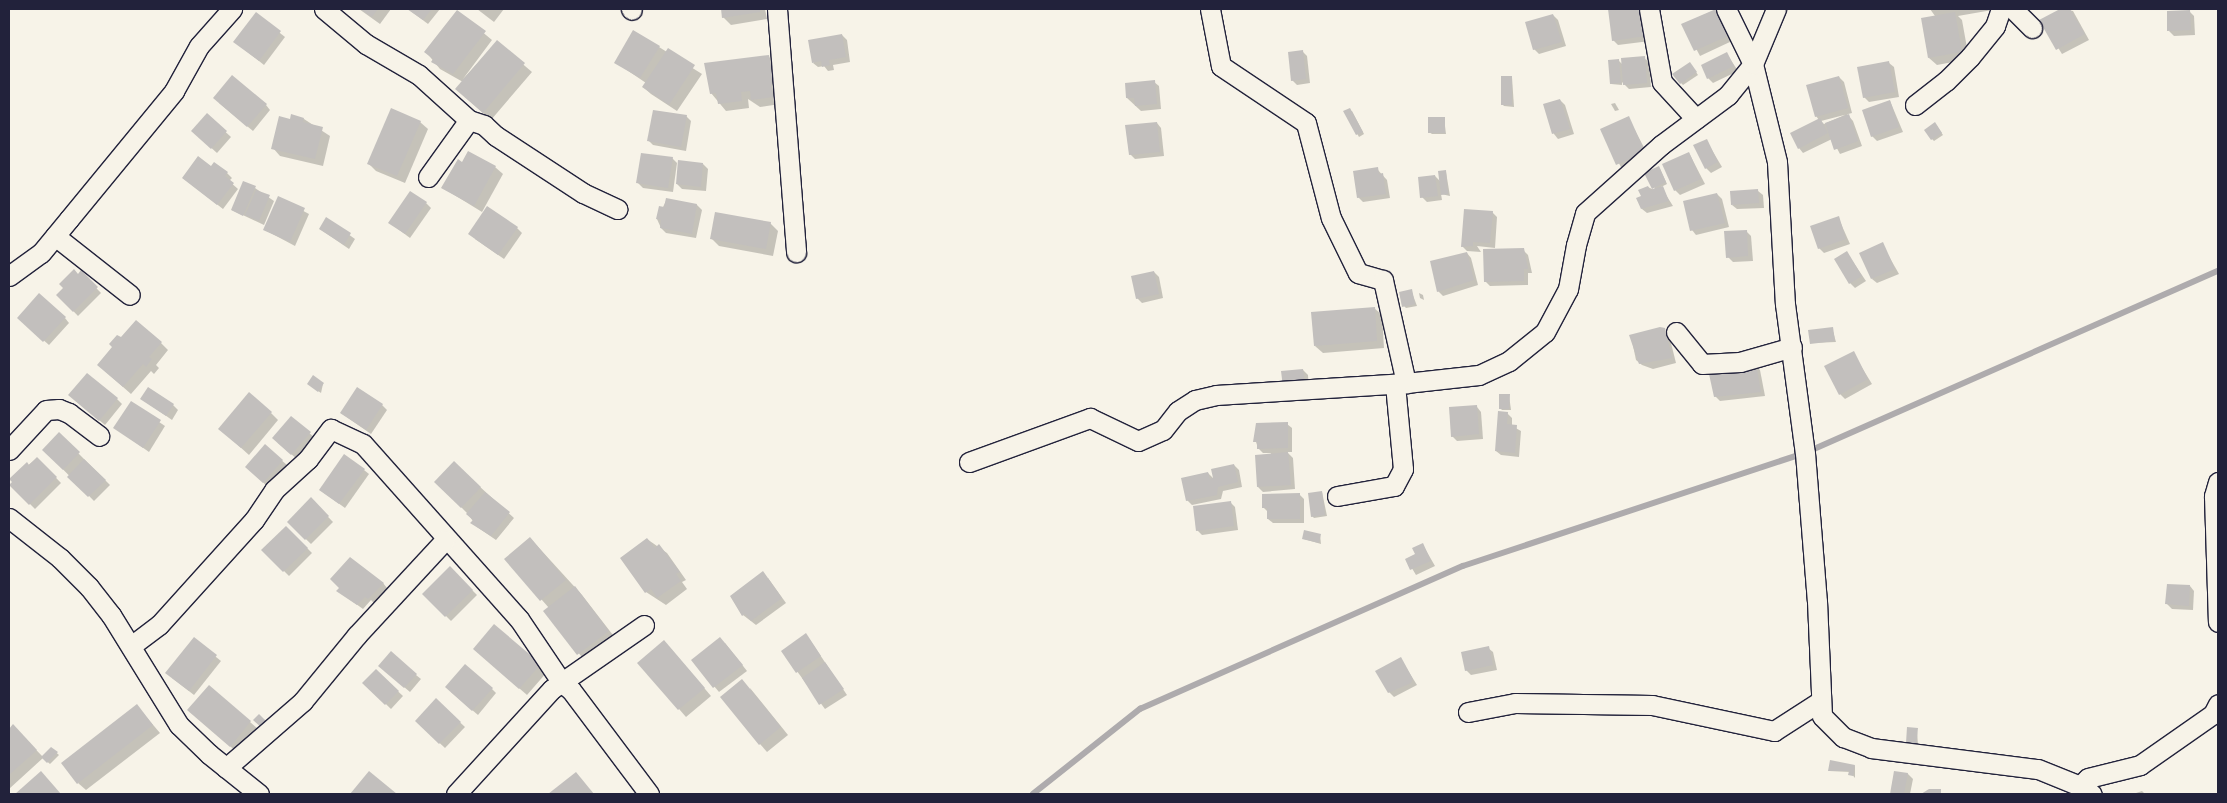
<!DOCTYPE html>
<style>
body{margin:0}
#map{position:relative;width:2227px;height:803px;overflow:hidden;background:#f7f3e8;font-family:"Playpen Sans",sans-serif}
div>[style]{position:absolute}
.shadow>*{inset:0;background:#0003}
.stream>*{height:5.5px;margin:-2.75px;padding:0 2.75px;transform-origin:2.75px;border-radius:2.75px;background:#aeabad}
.building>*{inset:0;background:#c2bfbd}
.roads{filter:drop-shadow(1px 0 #22223b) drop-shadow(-1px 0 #22223b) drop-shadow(0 1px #22223b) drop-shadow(0 -1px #22223b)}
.street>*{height:19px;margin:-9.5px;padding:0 9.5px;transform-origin:9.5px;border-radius:9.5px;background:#f7f3e8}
span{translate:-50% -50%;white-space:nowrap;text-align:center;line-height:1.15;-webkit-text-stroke:4px #f7f3e8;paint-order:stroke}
.frame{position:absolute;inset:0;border:10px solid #22223b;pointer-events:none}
</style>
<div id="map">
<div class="shadow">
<i style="clip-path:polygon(359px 9px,391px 9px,380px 24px)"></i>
<i style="clip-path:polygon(408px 9px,440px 9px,428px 24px)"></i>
<i style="clip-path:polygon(477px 9px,504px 9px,494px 22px)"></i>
<i style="clip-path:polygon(722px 9px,765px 9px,767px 19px,731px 25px,723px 17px)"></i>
<i style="clip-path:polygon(1609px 9px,1646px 9px,1650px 41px,1618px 45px,1613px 40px)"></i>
<i style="clip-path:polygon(1930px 9px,1998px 9px,1958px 16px,1962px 20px,1969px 59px,1937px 65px,1929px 58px,1935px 16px)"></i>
<i style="clip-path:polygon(2063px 9px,2073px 11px,2089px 40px,2062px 54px,2041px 20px)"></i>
<i style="clip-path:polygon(1715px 10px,1732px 41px,1700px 56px,1683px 24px)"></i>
<i style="clip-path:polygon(457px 11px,492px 40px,463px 79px,497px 42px,532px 72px,491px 120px,465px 97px,463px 82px,440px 69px,426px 52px)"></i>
<i style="clip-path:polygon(2189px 11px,2194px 16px,2195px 35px,2174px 36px,2169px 31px)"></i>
<i style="clip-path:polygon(256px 14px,285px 37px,264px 65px,240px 46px)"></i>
<i style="clip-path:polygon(1553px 15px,1558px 20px,1566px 46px,1539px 54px,1534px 49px)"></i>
<i style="clip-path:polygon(842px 35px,847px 40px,850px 62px,833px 65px,834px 70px,828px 71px,824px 66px,818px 67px,813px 63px)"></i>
<i style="clip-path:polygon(659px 47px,702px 74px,677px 111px,651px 94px,643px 87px,646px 83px,615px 62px)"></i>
<i style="clip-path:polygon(1302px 51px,1307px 56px,1310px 83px,1297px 85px,1292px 80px)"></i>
<i style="clip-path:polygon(1727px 54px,1738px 71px,1713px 83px,1708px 78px)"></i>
<i style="clip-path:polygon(768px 56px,776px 64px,780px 104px,760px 107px,748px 99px,749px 108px,726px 111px,711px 93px)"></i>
<i style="clip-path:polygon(1644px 58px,1649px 62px,1651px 87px,1629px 89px,1622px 82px,1622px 85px,1611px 84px,1618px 60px,1622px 64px)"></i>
<i style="clip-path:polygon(1889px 63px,1894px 67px,1899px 97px,1869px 102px,1864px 97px)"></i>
<i style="clip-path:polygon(1692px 66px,1698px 75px,1683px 85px,1681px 83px)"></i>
<i style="clip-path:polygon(1512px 77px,1514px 107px,1504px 106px,1502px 104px)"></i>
<i style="clip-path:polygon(1839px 77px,1844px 82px,1852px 113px,1821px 121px,1824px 124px,1847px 114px,1853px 121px,1862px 146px,1840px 154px,1832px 139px,1803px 153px,1799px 148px,1819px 120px,1816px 116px)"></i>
<i style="clip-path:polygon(1154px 82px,1159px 86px,1161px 109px,1141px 111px,1127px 98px)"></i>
<i style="clip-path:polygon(1560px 100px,1565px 105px,1574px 134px,1558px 139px,1554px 134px,1545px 105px)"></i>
<i style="clip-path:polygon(1890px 101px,1903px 132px,1877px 141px,1872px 136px)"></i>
<i style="clip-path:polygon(219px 103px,266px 105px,270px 110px,253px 131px)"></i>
<i style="clip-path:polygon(1615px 103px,1619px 110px,1615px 111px,1611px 104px)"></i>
<i style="clip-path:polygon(1352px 111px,1364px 134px,1359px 137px,1345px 112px)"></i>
<i style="clip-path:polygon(207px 115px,231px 137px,217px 153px,197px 135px)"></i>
<i style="clip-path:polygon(686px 116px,691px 121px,686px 151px,653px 145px,648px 140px)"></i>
<i style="clip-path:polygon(1628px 117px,1649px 157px,1622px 169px,1601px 130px)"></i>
<i style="clip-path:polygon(1444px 118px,1446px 134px,1432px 134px,1429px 132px)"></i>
<i style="clip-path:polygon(304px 119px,330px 136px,323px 166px,280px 156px,273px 148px,291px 121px)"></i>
<i style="clip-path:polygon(420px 122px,428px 129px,405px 183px,376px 171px,369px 164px)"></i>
<i style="clip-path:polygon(1157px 123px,1161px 128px,1164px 156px,1135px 159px,1130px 154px)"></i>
<i style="clip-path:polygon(1937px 126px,1943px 135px,1934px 141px,1932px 139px)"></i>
<i style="clip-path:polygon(1706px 140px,1722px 167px,1711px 173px,1706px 168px)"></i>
<i style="clip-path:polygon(1689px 153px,1705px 184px,1680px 195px,1675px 190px)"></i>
<i style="clip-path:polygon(672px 158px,677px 163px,673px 192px,643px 188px,638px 183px)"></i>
<i style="clip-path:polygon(463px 164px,495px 167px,503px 174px,482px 212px,443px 188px)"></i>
<i style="clip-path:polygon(703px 164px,708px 169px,706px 191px,682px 189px,677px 184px)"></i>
<i style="clip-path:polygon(211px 168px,227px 173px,232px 178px,229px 181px,238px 189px,223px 209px,183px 178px)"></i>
<i style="clip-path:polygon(1377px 169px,1387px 180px,1390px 198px,1363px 202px,1358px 197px)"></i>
<i style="clip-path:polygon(1660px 169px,1667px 184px,1661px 187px,1673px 206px,1647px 213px,1642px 209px,1643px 197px,1648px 187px,1654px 190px)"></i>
<i style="clip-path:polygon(1446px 172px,1450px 196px,1441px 194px,1442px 200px,1427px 202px,1422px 197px,1435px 176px,1441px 182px)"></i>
<i style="clip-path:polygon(255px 188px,274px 201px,264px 225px,232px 210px)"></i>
<i style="clip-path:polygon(1758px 191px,1763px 195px,1764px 208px,1737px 209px,1732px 205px)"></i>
<i style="clip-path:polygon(1717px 194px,1722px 199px,1729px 227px,1696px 235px,1692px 230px)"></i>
<i style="clip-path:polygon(279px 198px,309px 214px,295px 246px,265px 230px)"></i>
<i style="clip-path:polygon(667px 199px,697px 205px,702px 210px,696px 238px,666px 233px,661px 228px,657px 219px)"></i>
<i style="clip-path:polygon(426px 203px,431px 208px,410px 238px,390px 223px)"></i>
<i style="clip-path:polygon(1492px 212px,1497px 217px,1495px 248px,1477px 246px,1481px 252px,1467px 251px,1462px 246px)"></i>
<i style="clip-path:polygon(1838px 217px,1850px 244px,1824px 253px,1819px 248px)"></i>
<i style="clip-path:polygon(327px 219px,355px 239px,349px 249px,320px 229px)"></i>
<i style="clip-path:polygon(770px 223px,778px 231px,773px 256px,719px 246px,711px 238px)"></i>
<i style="clip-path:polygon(517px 228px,522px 233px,504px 259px,475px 239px)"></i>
<i style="clip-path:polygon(1746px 231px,1751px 236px,1753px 261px,1733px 262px,1728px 257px)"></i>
<i style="clip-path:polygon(1882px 244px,1899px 274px,1877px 283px,1872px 279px)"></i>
<i style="clip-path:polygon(1523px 250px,1528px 255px,1532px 273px,1528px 273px,1528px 285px,1490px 286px,1485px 281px)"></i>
<i style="clip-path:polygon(1467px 253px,1471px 258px,1478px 285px,1443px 296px,1438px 291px)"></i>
<i style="clip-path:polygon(1847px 253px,1866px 281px,1855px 288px,1850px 283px)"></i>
<i style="clip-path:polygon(81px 272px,101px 293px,78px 316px,58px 295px)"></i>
<i style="clip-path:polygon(1154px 272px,1159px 277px,1163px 298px,1142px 303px,1137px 298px)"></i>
<i style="clip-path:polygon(1411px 290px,1417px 306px,1406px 308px,1404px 306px)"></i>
<i style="clip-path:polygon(1419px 293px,1423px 295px,1424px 300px,1420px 298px)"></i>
<i style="clip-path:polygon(1374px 308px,1382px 315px,1384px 348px,1323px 353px,1315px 346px)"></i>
<i style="clip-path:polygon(65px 318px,69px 323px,49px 345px,24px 323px)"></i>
<i style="clip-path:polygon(1832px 328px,1836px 342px,1812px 343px)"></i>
<i style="clip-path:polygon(1664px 330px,1669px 335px,1676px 363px,1653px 369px,1642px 365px,1636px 360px,1631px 336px)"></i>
<i style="clip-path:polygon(121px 339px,161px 343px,168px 350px,156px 365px,159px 368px,154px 374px,151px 371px,131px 394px,106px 372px)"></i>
<i style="clip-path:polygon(1853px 353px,1872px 384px,1845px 399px,1840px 394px)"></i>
<i style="clip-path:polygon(1755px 366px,1760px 370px,1765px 396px,1720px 401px,1715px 396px)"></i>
<i style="clip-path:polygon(1303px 370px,1308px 375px,1309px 389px,1284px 387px)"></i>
<i style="clip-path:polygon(323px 384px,321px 393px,311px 386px)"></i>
<i style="clip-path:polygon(1509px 395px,1511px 410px,1502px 410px,1500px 408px)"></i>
<i style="clip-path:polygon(117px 399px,122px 404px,105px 425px,75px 400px)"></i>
<i style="clip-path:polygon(142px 399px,173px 405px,178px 410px,172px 420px)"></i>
<i style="clip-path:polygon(131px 403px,165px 426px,149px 452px,115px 428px)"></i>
<i style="clip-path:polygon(382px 405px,387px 410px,371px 434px,341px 413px)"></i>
<i style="clip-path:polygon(1477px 407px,1481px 412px,1483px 439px,1457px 441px,1452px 436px)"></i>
<i style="clip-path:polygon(271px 413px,278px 420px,249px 455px,220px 429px)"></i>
<i style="clip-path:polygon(1507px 413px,1512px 418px,1512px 426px,1521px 431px,1519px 457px,1501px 455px,1496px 451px)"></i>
<i style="clip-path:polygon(291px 417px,315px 438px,297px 459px,278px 443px)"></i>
<i style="clip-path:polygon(1287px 424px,1292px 428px,1292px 452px,1287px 452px,1293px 458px,1295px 489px,1263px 492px,1258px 487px,1271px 453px,1263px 453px,1258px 448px,1254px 436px)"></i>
<i style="clip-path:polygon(59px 434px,110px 485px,94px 501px,44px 450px)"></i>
<i style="clip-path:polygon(265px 446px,287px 465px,268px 487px,252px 472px)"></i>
<i style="clip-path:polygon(37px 458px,61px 483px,35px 509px,11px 485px,14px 482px,11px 479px)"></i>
<i style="clip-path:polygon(454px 463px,514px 518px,496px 540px,477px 527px,468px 514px,436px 482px)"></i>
<i style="clip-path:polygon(1234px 465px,1239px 470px,1242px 487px,1223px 491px,1221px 499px,1192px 505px,1187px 500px,1208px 473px,1215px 480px)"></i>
<i style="clip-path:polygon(364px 470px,369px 474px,345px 508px,320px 490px)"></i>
<i style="clip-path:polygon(1322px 492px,1327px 516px,1314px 518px,1312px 516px)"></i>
<i style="clip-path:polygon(1299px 494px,1304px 499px,1304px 523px,1273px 523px,1268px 519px,1268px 512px,1263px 507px)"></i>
<i style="clip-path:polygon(311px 499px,333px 522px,311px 544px,288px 522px)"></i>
<i style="clip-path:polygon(1230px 502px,1235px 507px,1238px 530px,1202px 535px,1197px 530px)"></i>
<i style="clip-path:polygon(286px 527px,312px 553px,289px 576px,263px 550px)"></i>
<i style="clip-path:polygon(1320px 535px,1321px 544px,1304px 539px)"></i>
<i style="clip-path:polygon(530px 538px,582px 595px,616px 639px,586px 662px,544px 611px,549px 608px,506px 559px)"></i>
<i style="clip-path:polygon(647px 539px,667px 553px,686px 580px,682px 582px,687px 589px,666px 605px,646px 592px)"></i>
<i style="clip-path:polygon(1423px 545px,1435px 566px,1416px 575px,1407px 560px,1417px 555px)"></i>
<i style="clip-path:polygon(450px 568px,477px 595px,451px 621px,424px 594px)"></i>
<i style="clip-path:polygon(768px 578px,786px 603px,756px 625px,743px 615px)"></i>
<i style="clip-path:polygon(383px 583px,387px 588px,374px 603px,371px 600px,363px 609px,338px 591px)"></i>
<i style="clip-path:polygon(2190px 586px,2194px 591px,2193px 610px,2172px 609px,2167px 604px)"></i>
<i style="clip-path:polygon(194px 639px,221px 661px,194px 695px,172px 678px)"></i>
<i style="clip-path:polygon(810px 640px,847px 695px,825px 709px,782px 651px)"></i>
<i style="clip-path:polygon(725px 643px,747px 671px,719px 692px,692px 660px)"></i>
<i style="clip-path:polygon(1488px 648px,1493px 652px,1497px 670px,1471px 675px,1466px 670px)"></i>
<i style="clip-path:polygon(474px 649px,540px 665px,547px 672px,527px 695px)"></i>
<i style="clip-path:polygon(671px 649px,711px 696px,686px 717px,639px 663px)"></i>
<i style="clip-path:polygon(1400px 658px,1417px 685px,1394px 697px,1389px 692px)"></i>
<i style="clip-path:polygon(376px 671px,403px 696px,391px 709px,364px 683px)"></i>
<i style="clip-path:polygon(385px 671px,416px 675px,421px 679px,410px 692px)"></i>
<i style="clip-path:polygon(209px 686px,258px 729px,238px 753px,188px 710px)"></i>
<i style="clip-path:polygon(750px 688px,788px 735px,767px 752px,760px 744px)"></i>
<i style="clip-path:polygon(492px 689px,496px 693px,478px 715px,451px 692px)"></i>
<i style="clip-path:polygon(436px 700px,465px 727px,445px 748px,416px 721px)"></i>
<i style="clip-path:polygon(137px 706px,160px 733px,86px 790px,78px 783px)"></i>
<i style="clip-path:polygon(13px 726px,43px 757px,51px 748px,59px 755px,50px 764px,43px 758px,9px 789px,9px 730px)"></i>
<i style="clip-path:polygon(1917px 729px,1918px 746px,1909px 745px)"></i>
<i style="clip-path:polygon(1855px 766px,1855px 778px,1850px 772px,1829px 771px)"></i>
<i style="clip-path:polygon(1895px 772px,1908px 774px,1913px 779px,1910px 794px,1891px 794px)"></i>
<i style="clip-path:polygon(2142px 791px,2145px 794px,2133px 794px)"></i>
</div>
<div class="stream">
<i style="left:1033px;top:794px;width:137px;rotate:-38.5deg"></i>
<i style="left:1140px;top:709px;width:353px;rotate:-23.9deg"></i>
<i style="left:1463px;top:566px;width:360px;rotate:-18.3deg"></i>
<i style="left:1805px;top:453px;width:451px;rotate:-23.8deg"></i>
</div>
<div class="building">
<i style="clip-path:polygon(360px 9px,378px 9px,372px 17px)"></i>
<i style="clip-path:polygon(407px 9px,432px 9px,423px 20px)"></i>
<i style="clip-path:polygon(721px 9px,760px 9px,760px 12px,722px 18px)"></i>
<i style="clip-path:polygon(1608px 9px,1642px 9px,1646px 36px,1612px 41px)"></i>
<i style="clip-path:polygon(1716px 9px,1728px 36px,1694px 51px,1681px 24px)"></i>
<i style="clip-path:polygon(2060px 9px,2070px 9px,2085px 34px,2056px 50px,2039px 20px)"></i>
<i style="clip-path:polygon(457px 10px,486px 31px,453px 74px,431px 62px,433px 59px,424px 52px)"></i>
<i style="clip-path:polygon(2190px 10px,2191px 30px,2167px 31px,2167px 11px)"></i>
<i style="clip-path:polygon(256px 12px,281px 31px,259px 61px,233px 42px)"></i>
<i style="clip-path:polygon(1955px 12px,1962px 52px,1928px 58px,1921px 18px)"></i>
<i style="clip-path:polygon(1553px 14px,1562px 42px,1533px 50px,1525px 22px)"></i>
<i style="clip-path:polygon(633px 30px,660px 46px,640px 78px,614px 63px)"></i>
<i style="clip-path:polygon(842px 34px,846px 57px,829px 60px,830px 65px,822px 67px,821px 61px,812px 63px,808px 40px)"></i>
<i style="clip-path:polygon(497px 40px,525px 63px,483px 113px,455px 89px)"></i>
<i style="clip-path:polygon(668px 48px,695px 65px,669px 105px,642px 87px)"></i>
<i style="clip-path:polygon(1303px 50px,1306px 79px,1291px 81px,1288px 52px)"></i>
<i style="clip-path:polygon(1727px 52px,1734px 66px,1707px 79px,1701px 65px)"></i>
<i style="clip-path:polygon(769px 55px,774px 83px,771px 84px,773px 97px,751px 100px,750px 91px,741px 92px,742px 101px,718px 104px,716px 93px,710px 94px,704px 63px)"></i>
<i style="clip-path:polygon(1645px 56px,1647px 83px,1623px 85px,1621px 58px)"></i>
<i style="clip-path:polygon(1619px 59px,1621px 83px,1610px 84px,1608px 60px)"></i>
<i style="clip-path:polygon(1889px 61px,1895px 92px,1863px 98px,1857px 67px)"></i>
<i style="clip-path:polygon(1690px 62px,1697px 72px,1680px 84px,1672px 74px)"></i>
<i style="clip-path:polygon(232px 75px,267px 104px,247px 127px,213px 98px)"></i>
<i style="clip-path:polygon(1501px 76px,1512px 76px,1512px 105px,1501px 105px)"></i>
<i style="clip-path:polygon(1839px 76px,1848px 108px,1815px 117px,1806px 85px)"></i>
<i style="clip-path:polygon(1155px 80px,1157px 104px,1135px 106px,1134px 98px,1126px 98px,1125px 83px)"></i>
<i style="clip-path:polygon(1560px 99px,1570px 129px,1552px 134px,1543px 104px)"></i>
<i style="clip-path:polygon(1890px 100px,1899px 127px,1871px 137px,1862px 110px)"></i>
<i style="clip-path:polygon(391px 108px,421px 121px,397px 176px,367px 164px)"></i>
<i style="clip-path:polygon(1350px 108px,1363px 132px,1356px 135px,1343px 111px)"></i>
<i style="clip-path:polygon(653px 110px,687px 115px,681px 147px,647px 141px)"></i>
<i style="clip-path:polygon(207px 113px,227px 131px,211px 149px,191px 131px)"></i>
<i style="clip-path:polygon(291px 114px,304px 118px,303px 122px,323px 127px,315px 159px,271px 149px,279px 116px,290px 119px)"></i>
<i style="clip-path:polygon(1849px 114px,1858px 141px,1834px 150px,1825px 123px)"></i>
<i style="clip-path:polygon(1629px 116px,1645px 152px,1616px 165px,1600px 129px)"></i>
<i style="clip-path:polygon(1428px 117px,1445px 117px,1445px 133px,1428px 133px)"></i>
<i style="clip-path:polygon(1820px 118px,1828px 133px,1798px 149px,1790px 133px)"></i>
<i style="clip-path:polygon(1157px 122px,1160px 152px,1129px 155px,1125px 125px)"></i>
<i style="clip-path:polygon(1935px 122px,1942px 133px,1931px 140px,1924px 130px)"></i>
<i style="clip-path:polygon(1707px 139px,1718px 162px,1705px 169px,1693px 145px)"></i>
<i style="clip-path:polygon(468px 151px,496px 166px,474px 206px,441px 188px,458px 159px,462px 162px)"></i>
<i style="clip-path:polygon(1689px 152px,1701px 179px,1674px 191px,1662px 164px)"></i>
<i style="clip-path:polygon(641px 153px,673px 157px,668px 188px,636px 183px)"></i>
<i style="clip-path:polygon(198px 156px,211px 166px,214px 162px,228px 172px,225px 176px,234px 183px,217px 205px,182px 178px)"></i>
<i style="clip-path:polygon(678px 160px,703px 163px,701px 187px,676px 184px)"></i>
<i style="clip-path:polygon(1659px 166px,1666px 182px,1652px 189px,1644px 173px)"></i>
<i style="clip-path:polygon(1378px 167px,1379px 174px,1383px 173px,1386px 194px,1357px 198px,1353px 171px)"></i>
<i style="clip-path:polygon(1446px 170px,1448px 194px,1441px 195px,1438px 171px)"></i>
<i style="clip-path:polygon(1435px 175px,1438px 196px,1420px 198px,1418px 177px)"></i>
<i style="clip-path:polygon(243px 181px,256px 186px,243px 216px,231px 210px)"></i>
<i style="clip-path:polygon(1648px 186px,1650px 190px,1663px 186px,1669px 201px,1641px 209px,1636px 198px,1641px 196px,1638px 190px)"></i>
<i style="clip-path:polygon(1758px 189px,1759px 203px,1731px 205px,1730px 191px)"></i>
<i style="clip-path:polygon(256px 190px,270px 195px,259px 221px,245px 215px)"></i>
<i style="clip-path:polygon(410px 191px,427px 202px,405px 234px,388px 223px)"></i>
<i style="clip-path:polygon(1717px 193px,1725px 223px,1690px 231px,1683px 201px)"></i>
<i style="clip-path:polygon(278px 196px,305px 208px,290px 242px,263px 230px)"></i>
<i style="clip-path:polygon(666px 198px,697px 204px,692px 234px,660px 228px,661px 220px,656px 219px,659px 206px,664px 207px)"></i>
<i style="clip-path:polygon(487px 206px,518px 227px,498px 255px,468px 234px)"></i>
<i style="clip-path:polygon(1464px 209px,1493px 211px,1490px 243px,1473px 242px,1473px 246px,1461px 247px)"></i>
<i style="clip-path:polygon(715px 212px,771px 222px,766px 249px,710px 239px)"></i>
<i style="clip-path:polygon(1839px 216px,1846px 239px,1818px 249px,1810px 226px)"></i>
<i style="clip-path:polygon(326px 217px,351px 233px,344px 245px,319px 229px)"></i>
<i style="clip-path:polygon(1747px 230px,1748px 256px,1726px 258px,1724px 231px)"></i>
<i style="clip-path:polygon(1883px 242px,1895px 269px,1871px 279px,1859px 253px)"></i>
<i style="clip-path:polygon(1524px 248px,1528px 269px,1524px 269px,1524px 281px,1484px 282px,1483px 249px)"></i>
<i style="clip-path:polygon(1847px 251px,1862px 276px,1849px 284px,1834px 259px)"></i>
<i style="clip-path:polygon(1467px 252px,1474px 280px,1437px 292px,1430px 261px)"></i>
<i style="clip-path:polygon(74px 269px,78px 274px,81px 270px,98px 287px,73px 312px,56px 295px,63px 288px,59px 284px)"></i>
<i style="clip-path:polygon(1154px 271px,1159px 294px,1136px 299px,1131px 276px)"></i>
<i style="clip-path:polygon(1412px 289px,1415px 304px,1402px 307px,1399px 292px)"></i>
<i style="clip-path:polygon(39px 293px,66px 317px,43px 342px,17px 318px)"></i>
<i style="clip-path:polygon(1375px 307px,1377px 341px,1314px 346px,1311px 312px)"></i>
<i style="clip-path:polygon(136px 320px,162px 342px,149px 357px,152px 359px,146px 367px,143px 364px,123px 387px,97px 365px,112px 347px,109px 344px,117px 335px,121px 337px)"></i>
<i style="clip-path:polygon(1660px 327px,1665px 328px,1672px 358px,1639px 364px,1629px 335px)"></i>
<i style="clip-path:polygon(1833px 327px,1835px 341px,1810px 344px,1808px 330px)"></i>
<i style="clip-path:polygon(1854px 351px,1868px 379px,1839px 395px,1824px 366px)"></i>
<i style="clip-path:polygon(1756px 364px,1761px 392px,1714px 397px,1709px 374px)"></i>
<i style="clip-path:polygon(1303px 369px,1305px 384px,1283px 387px,1281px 371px)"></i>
<i style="clip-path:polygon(87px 373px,118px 398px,99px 421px,68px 395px)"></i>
<i style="clip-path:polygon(313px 375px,324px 383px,318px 392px,307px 384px)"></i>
<i style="clip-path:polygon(148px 387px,174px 404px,166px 416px,140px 399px)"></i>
<i style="clip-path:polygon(357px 387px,383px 404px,366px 430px,340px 413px)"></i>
<i style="clip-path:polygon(249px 392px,272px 412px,241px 448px,218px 429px)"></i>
<i style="clip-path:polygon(1499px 394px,1510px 394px,1509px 409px,1499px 409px)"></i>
<i style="clip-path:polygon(131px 401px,161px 420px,143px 448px,113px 428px)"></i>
<i style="clip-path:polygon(1477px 405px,1479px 434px,1451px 437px,1449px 407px)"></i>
<i style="clip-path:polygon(1498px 411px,1508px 412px,1507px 424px,1517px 425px,1515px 453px,1495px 451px)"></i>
<i style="clip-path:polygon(291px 416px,311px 432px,291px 455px,272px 438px)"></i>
<i style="clip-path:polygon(1288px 422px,1288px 448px,1257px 449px,1257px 442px,1253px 442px,1256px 423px)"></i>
<i style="clip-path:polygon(59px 432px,80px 452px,63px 470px,42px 450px)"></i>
<i style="clip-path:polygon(265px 444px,283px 460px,263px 483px,245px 467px)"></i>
<i style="clip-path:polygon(1288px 452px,1291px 485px,1257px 487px,1255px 455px)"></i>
<i style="clip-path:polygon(344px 454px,365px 469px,339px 504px,319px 490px)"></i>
<i style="clip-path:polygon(37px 457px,57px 477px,29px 505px,9px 485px,12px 482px,9px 479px,27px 462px,29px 465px)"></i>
<i style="clip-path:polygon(84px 459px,106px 480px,88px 497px,67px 477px)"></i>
<i style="clip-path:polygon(454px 461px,481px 487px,461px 508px,434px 482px)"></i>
<i style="clip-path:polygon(1234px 464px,1238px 482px,1218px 487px,1217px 495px,1186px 501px,1181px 478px,1208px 472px,1210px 479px,1213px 478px,1211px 469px)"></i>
<i style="clip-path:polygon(1322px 491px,1325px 515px,1311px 517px,1308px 493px)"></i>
<i style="clip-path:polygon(485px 492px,510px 512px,491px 536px,470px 523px,473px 520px,466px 514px)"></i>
<i style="clip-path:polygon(1300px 493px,1300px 519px,1267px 519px,1267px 508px,1262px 508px,1262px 494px)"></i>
<i style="clip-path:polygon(311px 497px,329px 516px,305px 540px,287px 522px)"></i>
<i style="clip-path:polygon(1231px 501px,1234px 526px,1196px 531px,1193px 506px)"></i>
<i style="clip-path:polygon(286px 526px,308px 548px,283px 572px,261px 550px)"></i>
<i style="clip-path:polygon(1304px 530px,1321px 534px,1319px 543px,1302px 539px)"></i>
<i style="clip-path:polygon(530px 537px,566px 580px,540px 601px,504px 559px)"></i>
<i style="clip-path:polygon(647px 538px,655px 548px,659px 544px,680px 572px,676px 574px,681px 581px,657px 598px,651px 589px,645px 593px,620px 558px)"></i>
<i style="clip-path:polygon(1423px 543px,1431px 561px,1410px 570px,1405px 559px,1415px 554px,1412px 548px)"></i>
<i style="clip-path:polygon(350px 557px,384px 583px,368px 599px,365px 597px,357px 605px,336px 591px,339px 588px,330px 579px)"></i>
<i style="clip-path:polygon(450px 566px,473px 590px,445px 617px,422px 594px)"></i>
<i style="clip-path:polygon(763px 571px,782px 598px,751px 621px,745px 614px,742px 616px,730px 596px)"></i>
<i style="clip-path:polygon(2167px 584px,2190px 585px,2189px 606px,2165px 604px)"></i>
<i style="clip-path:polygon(575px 586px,609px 631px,577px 655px,543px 611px)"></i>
<i style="clip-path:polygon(494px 624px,541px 664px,519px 689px,473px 649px)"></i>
<i style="clip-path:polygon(806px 633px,821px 656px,796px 673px,781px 651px)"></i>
<i style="clip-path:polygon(194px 637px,217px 655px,189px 691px,165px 673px)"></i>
<i style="clip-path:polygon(720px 637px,743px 665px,713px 688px,691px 660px)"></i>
<i style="clip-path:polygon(664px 640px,705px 688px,678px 710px,637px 663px)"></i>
<i style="clip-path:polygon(1489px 646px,1493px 665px,1465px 671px,1461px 652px)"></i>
<i style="clip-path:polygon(391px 651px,417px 674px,404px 688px,378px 666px)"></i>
<i style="clip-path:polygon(1401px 657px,1413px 679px,1411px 683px,1388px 693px,1375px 671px)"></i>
<i style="clip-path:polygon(825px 662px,844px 689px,819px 705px,802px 678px)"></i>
<i style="clip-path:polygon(465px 664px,493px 688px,472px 711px,445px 687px)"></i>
<i style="clip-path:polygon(376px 669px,399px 691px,385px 705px,362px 683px)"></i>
<i style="clip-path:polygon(742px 679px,781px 727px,759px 745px,720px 697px)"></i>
<i style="clip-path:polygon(209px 685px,251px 721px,230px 747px,187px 710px)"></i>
<i style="clip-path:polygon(436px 698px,461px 722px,439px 744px,415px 721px)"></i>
<i style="clip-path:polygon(137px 704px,153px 725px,77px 784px,61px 763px)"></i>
<i style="clip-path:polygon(259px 714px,267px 722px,262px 728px,253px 720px)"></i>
<i style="clip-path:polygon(13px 724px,37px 750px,9px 775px,9px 729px)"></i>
<i style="clip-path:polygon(1907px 727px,1918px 728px,1916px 745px,1906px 743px)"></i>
<i style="clip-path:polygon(51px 747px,58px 752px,47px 763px,41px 757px)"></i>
<i style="clip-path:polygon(1830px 760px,1855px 765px,1853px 776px,1848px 775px,1849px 771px,1828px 771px)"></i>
<i style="clip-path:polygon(41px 771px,61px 794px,15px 794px)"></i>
<i style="clip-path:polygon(369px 771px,397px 794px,350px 794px)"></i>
<i style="clip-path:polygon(1894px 771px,1908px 773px,1904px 794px,1890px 794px)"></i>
<i style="clip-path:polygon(576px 772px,594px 794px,548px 794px)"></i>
<i style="clip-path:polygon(1929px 789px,1941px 789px,1941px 794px,1921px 794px)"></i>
</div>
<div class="roads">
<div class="street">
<i style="left:324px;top:9px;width:55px;rotate:39.8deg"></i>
<i style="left:366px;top:44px;width:61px;rotate:30.3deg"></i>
<i style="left:419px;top:75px;width:67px;rotate:42deg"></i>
<i style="left:469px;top:120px;width:16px;rotate:18deg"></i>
<i style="left:484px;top:125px;width:16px;rotate:43deg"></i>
<i style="left:496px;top:136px;width:104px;rotate:33.2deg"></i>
<i style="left:583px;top:193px;width:38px;rotate:25deg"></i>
<i style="left:631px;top:9px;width:1px;rotate:45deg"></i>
<i style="left:777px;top:9px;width:244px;rotate:85.5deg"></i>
<i style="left:1210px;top:9px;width:58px;rotate:79.1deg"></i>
<i style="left:1221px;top:66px;width:102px;rotate:33.8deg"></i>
<i style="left:1306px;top:123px;width:98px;rotate:75.3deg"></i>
<i style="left:1331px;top:218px;width:61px;rotate:63.9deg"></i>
<i style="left:1358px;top:273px;width:26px;rotate:16deg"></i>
<i style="left:1383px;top:280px;width:106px;rotate:77.4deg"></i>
<i style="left:1649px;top:9px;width:74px;rotate:79.9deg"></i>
<i style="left:1662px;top:82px;width:50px;rotate:47.4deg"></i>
<i style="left:1726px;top:9px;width:61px;rotate:63.9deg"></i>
<i style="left:1753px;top:64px;width:101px;rotate:76.2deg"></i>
<i style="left:1777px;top:162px;width:142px;rotate:86.8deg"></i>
<i style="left:1785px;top:304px;width:150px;rotate:82.4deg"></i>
<i style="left:1805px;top:453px;width:148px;rotate:85.4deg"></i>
<i style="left:1817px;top:601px;width:115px;rotate:87.5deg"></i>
<i style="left:1822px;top:716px;width:30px;rotate:45deg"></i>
<i style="left:1843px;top:737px;width:30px;rotate:21deg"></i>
<i style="left:1871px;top:748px;width:168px;rotate:7.2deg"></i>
<i style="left:2038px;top:769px;width:45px;rotate:22deg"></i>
<i style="left:2080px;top:786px;width:14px;rotate:34deg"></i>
<i style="left:2013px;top:9px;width:27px;rotate:45deg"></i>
<i style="left:1915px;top:105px;width:39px;rotate:-38deg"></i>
<i style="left:1946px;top:81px;width:34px;rotate:-45deg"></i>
<i style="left:1970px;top:57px;width:40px;rotate:-51deg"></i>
<i style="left:1995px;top:26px;width:18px;rotate:-71deg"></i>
<i style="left:428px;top:177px;width:70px;rotate:-54.3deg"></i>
<i style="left:55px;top:236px;width:95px;rotate:38.2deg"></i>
<i style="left:9px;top:276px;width:39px;rotate:-36deg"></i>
<i style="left:41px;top:253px;width:44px;rotate:-50.5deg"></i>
<i style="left:69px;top:219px;width:166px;rotate:-50.6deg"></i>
<i style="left:174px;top:91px;width:51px;rotate:-60.9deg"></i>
<i style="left:199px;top:46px;width:50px;rotate:-48.3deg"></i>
<i style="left:1676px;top:332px;width:41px;rotate:50.9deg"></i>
<i style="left:1702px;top:364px;width:38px;rotate:-3deg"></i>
<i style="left:1740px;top:362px;width:54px;rotate:-16.1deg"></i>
<i style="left:9px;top:450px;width:54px;rotate:-47.2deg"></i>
<i style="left:46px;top:410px;width:13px;rotate:-4deg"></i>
<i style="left:59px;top:409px;width:11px;rotate:22deg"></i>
<i style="left:69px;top:413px;width:38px;rotate:37deg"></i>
<i style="left:969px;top:462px;width:129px;rotate:-20deg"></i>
<i style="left:1090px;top:418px;width:53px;rotate:25.6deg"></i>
<i style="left:1138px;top:441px;width:27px;rotate:-24deg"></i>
<i style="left:1163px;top:430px;width:24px;rotate:-52deg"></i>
<i style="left:1178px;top:411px;width:20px;rotate:-33deg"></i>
<i style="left:1195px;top:400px;width:22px;rotate:-13deg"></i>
<i style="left:1216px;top:395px;width:190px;rotate:-3.6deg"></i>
<i style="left:1406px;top:383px;width:73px;rotate:-6.3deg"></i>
<i style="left:1479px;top:375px;width:33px;rotate:-25deg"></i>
<i style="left:1509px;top:361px;width:46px;rotate:-38.9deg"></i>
<i style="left:1545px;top:332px;width:49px;rotate:-61.9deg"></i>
<i style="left:1568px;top:289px;width:45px;rotate:-79.7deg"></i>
<i style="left:1576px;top:245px;width:33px;rotate:-74deg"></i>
<i style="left:1585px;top:213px;width:102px;rotate:-41.8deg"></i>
<i style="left:1661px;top:145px;width:84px;rotate:-36.7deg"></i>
<i style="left:1728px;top:95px;width:40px;rotate:-51deg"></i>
<i style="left:1753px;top:64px;width:60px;rotate:-67.3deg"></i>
<i style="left:2218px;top:482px;width:15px;rotate:106deg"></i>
<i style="left:2214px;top:496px;width:126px;rotate:88.2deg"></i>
<i style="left:1337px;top:496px;width:58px;rotate:-10deg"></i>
<i style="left:1394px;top:486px;width:19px;rotate:-62deg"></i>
<i style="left:1403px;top:469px;width:85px;rotate:-95.4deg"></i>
<i style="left:9px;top:518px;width:65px;rotate:38.1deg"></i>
<i style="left:60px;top:558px;width:41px;rotate:45deg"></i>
<i style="left:89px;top:587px;width:36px;rotate:52deg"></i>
<i style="left:111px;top:615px;width:129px;rotate:58.3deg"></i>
<i style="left:179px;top:725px;width:42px;rotate:44deg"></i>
<i style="left:209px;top:754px;width:64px;rotate:38.7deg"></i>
<i style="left:131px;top:646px;width:35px;rotate:-37deg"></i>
<i style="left:159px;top:625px;width:142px;rotate:-47.9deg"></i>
<i style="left:254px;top:520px;width:36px;rotate:-56deg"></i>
<i style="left:274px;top:490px;width:46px;rotate:-42.4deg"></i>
<i style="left:308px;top:459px;width:38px;rotate:-53deg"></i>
<i style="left:331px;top:429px;width:35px;rotate:25deg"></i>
<i style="left:363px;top:444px;width:234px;rotate:48.3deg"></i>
<i style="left:519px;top:619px;width:77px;rotate:56.1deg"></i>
<i style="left:562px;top:683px;width:11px;rotate:38deg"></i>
<i style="left:571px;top:690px;width:130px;rotate:53.1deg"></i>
<i style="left:1468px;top:712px;width:48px;rotate:-10.8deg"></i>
<i style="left:1515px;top:703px;width:137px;rotate:0.8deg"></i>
<i style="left:1652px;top:705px;width:125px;rotate:12deg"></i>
<i style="left:1774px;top:731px;width:54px;rotate:-32.8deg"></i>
<i style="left:226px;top:768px;width:102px;rotate:-41deg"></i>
<i style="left:303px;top:701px;width:85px;rotate:-50.7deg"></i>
<i style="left:357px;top:635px;width:129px;rotate:-47.2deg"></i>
<i style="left:2080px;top:786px;width:11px;rotate:-45deg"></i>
<i style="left:2088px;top:778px;width:54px;rotate:-14deg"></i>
<i style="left:2140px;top:765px;width:89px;rotate:-34.9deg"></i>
<i style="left:2213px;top:714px;width:11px;rotate:-63deg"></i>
<i style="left:456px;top:794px;width:142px;rotate:-47.6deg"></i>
<i style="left:552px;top:689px;width:112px;rotate:-34.8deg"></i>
</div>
</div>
<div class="frame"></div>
</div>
